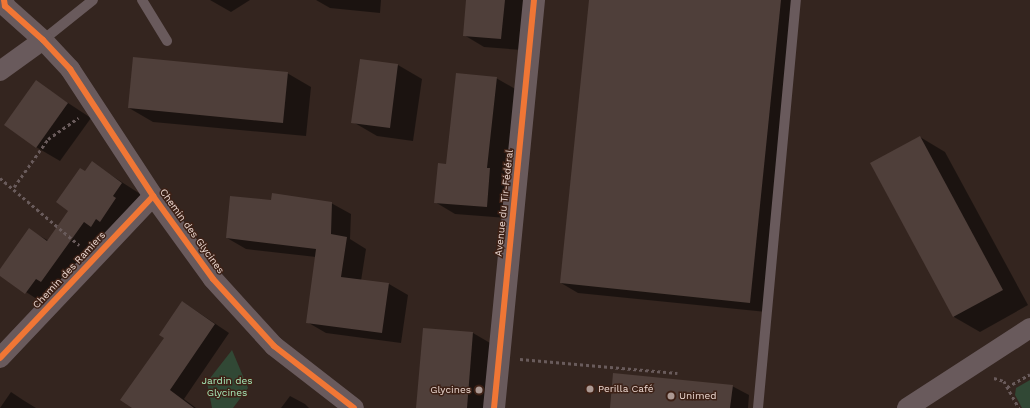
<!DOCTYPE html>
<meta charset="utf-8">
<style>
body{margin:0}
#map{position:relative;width:1030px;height:408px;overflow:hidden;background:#34251f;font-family:"Work Sans",sans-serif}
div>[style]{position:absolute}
.green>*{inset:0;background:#314835}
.shadow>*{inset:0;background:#0007}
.building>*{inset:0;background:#4f3f3a}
.path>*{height:2.5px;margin-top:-1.25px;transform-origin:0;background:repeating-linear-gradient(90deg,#695b5b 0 3px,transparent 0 6px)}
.service>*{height:10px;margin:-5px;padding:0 5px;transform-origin:5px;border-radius:5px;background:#695a5c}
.minor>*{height:20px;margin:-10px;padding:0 10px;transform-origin:10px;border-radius:10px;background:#695a5c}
.tertiary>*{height:22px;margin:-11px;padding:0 11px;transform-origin:11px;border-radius:11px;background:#695a5c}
.cycleway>*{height:6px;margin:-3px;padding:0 3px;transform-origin:3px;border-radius:3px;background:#f07635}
.dots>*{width:11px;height:11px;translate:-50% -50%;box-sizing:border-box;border:2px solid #3d2116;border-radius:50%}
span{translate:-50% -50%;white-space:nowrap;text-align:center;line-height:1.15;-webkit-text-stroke:3px #3d2116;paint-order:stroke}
.street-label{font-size:10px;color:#ecd8d1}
.park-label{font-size:10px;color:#a6eab9}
.poi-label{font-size:10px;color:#ecd8d1}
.left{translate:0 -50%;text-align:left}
.right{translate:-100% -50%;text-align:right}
</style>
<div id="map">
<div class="green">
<i style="clip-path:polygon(232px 350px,248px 388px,233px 408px,212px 408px,207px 382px)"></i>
<i style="clip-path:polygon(1030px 380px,1030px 408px,1022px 408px,1015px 395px,1016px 388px)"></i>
</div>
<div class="shadow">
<i style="clip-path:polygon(210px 0,250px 0,231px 12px)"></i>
<i style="clip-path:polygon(316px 0,381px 0,380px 13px,330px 8px)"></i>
<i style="clip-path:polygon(467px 0,526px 0,522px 50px,484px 47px,464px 35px)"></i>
<i style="clip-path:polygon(590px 0,799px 0,767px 312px,578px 293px,561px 283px)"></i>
<i style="clip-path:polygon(398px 65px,422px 79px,413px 141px,377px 136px,353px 122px)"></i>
<i style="clip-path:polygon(287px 73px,311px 87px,306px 136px,153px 122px,129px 108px)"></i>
<i style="clip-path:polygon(496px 78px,517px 90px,507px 218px,455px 214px,435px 202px,447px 165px)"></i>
<i style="clip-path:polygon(36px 82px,91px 118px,60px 161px,36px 147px)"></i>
<i style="clip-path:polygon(920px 137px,945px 152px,1028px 305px,980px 332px,954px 317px,871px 164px)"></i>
<i style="clip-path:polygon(92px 163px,145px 197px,49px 307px,0 275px,0 270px,29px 230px,49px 241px,70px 211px,85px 172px)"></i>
<i style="clip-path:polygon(272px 201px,331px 203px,351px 214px,350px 239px,366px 249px,361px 281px,389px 284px,408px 295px,401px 343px,326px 333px,307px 322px,316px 257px,246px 249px,227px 238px)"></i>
<i style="clip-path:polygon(183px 302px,229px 333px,184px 399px,196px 408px,134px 408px)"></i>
<i style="clip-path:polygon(424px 329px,473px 333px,497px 347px,492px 408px,417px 408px)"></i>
<i style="clip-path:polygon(732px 386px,749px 395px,748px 408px,611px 408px)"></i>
<i style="clip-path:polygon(11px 392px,23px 400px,36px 408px,0 408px)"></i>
<i style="clip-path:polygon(290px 396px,305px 404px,309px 408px,281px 408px)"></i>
</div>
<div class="building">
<i style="clip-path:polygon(466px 0,505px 0,501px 39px,463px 36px)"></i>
<i style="clip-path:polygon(589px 0,781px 0,750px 303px,560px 283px)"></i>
<i style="clip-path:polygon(133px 57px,288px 72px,283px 123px,128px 108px)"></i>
<i style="clip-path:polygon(360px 59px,398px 64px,390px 128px,351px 123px)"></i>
<i style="clip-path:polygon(456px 73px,497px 77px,487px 168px,490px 168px,487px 207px,434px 203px,438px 163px,446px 164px)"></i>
<i style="clip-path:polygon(36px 80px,68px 103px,36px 148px,4px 125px)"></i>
<i style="clip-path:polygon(920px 136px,1003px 290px,953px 317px,870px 163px)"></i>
<i style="clip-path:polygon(92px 161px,122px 183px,113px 196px,116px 198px,100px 222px,96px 219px,91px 227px,84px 222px,41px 282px,36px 279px,25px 294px,0 276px,0 269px,29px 228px,47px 241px,68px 211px,56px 202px,80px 168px,85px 171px)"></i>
<i style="clip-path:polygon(272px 193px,332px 202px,331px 234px,347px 237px,341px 277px,389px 283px,382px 333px,306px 323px,316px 249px,226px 238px,230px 196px,271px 200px)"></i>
<i style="clip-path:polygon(182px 301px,215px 324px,170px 390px,194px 408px,132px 408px,120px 400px,164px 338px,159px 335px)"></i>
<i style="clip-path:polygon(423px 328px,473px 332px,467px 408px,416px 408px)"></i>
<i style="clip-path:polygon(613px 373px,733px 385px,730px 408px,610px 408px)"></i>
</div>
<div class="path">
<i style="left:0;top:178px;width:104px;rotate:40.3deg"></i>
<i style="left:14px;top:187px;width:59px;rotate:-54.7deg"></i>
<i style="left:48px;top:139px;width:37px;rotate:-35deg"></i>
<i style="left:520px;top:359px;width:158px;rotate:5.1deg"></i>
<i style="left:994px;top:378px;width:10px;rotate:17deg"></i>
<i style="left:1004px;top:381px;width:31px;rotate:61deg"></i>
<i style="left:1007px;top:387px;width:26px;rotate:-29deg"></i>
</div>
<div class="service">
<i style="left:142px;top:0;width:48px;rotate:58.6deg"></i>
<i style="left:43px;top:40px;width:64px;rotate:-38.7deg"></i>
<i style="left:758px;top:408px;width:410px;rotate:-84.7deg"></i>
</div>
<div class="minor">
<i style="left:4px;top:0;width:6px;rotate:81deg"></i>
<i style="left:5px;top:6px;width:51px;rotate:41.8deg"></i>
<i style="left:43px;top:40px;width:40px;rotate:47deg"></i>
<i style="left:70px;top:69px;width:152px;rotate:56.8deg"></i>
<i style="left:153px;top:196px;width:102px;rotate:54.1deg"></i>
<i style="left:213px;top:279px;width:91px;rotate:47.7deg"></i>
<i style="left:274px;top:346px;width:101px;rotate:37.8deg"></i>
<i style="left:0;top:71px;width:53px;rotate:-35.8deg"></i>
<i style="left:0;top:358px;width:223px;rotate:-46.6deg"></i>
<i style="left:907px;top:408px;width:147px;rotate:-33deg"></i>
</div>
<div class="tertiary">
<i style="left:494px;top:408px;width:410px;rotate:-84.4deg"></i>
</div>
<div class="cycleway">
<i style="left:4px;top:0;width:6px;rotate:81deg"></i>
<i style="left:5px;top:6px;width:51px;rotate:41.8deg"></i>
<i style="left:43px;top:40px;width:40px;rotate:47deg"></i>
<i style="left:70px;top:69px;width:152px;rotate:56.8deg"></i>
<i style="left:153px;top:196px;width:102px;rotate:54.1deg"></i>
<i style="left:213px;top:279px;width:91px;rotate:47.7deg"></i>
<i style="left:274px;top:346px;width:101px;rotate:37.8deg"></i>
<i style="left:0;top:358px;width:223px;rotate:-46.6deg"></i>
<i style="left:494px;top:408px;width:410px;rotate:-84.4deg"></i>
</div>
<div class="dots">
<i style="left:590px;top:389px;background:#ac9993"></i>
<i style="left:479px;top:390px;background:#ac9993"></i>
<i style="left:671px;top:396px;background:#ac9993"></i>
</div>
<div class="street-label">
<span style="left:504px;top:203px;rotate:-84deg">Avenue du Tir-Fédéral</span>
<span style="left:192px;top:231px;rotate:54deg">Chemin des Glycines</span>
<span style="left:69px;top:270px;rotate:-47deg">Chemin des Ramiers</span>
</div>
<div class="park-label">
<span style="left:227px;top:386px">Jardin des<br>Glycines</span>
</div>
<div class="poi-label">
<span class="left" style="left:598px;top:389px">Perilla Café</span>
<span class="right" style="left:471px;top:390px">Glycines</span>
<span class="left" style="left:679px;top:396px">Unimed</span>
</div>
</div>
